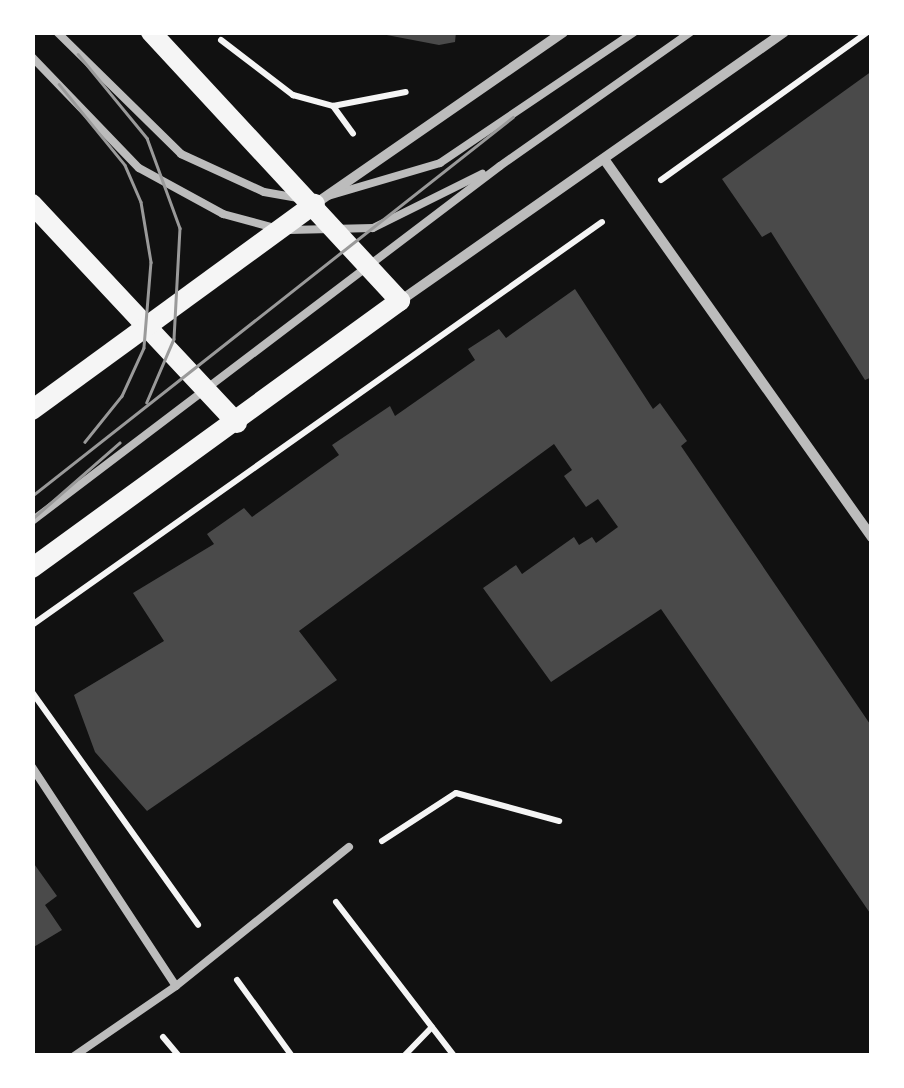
<!DOCTYPE html>
<style>
body{margin:0}
#map{position:relative;width:904px;height:1088px;overflow:hidden;background:#111;font-family:"Fira Sans Condensed",sans-serif}
div>[style]{position:absolute}
.building>*{inset:0;background:#4a4a4a}
.path>*{height:6px;margin:-3px;padding:0 3px;transform-origin:3px;border-radius:3px;background:#f5f5f5}
.service>*{height:8px;margin:-4px;padding:0 4px;transform-origin:4px;border-radius:4px;background:#bcbcbc}
.minor>*{height:10px;margin:-5px;padding:0 5px;transform-origin:5px;border-radius:5px;background:#bcbcbc}
.secondary>*{height:20px;margin:-10px;padding:0 10px;transform-origin:10px;border-radius:10px;background:#f5f5f5}
.tram>*{height:2.5px;margin:-1.25px;padding:0 1.25px;transform-origin:1.25px;border-radius:1.25px;background:#9a9a9a}
span{translate:-50% -50%;white-space:nowrap;text-align:center;line-height:1.15;-webkit-text-stroke:10px #fff;paint-order:stroke}
.frame{position:absolute;inset:0;border:35px solid #fff;pointer-events:none}
</style>
<div id="map">
<div class="building">
<i style="clip-path:polygon(371px 32px,456px 32px,455px 42px,439px 45px)"></i>
<i style="clip-path:polygon(872px 71px,872px 377px,865px 380px,771px 232px,762px 237px,722px 179px)"></i>
<i style="clip-path:polygon(575px 289px,653px 409px,660px 403px,687px 441px,681px 446px,872px 727px,872px 916px,661px 609px,551px 682px,483px 588px,516px 565px,522px 574px,574px 537px,579px 545px,592px 537px,596px 543px,618px 527px,598px 499px,586px 507px,564px 476px,572px 470px,554px 444px,299px 631px,337px 680px,147px 811px,95px 752px,74px 695px,164px 641px,133px 593px,214px 544px,207px 534px,244px 508px,252px 517px,339px 455px,332px 445px,390px 406px,395px 416px,475px 360px,468px 349px,499px 329px,506px 338px)"></i>
<i style="clip-path:polygon(32px 861px,57px 896px,45px 905px,62px 930px,32px 948px)"></i>
</div>
<div class="path">
<i style="left:221px;top:40px;width:91px;rotate:37.4deg"></i>
<i style="left:293px;top:95px;width:41px;rotate:15.4deg"></i>
<i style="left:333px;top:106px;width:74px;rotate:-10.9deg"></i>
<i style="left:333px;top:106px;width:34px;rotate:54deg"></i>
<i style="left:661px;top:180px;width:254px;rotate:-35.6deg"></i>
<i style="left:32px;top:625px;width:698px;rotate:-35.26deg"></i>
<i style="left:32px;top:692px;width:286px;rotate:54.5deg"></i>
<i style="left:382px;top:841px;width:88px;rotate:-33deg"></i>
<i style="left:456px;top:793px;width:107px;rotate:15.2deg"></i>
<i style="left:336px;top:902px;width:194px;rotate:52.5deg"></i>
<i style="left:237px;top:980px;width:94px;rotate:54.1deg"></i>
<i style="left:163px;top:1037px;width:25px;rotate:50deg"></i>
<i style="left:404px;top:1056px;width:40px;rotate:-46deg"></i>
</div>
<div class="service">
<i style="left:57px;top:32px;width:174px;rotate:44.5deg"></i>
<i style="left:181px;top:154px;width:91px;rotate:24.6deg"></i>
<i style="left:264px;top:192px;width:36px;rotate:10deg"></i>
<i style="left:32px;top:57px;width:154px;rotate:46.1deg"></i>
<i style="left:139px;top:168px;width:96px;rotate:28.7deg"></i>
<i style="left:223px;top:214px;width:54px;rotate:15.1deg"></i>
<i style="left:328px;top:196px;width:117px;rotate:-16.4deg"></i>
<i style="left:440px;top:163px;width:234px;rotate:-34deg"></i>
<i style="left:289px;top:230px;width:84px;rotate:-1.4deg"></i>
<i style="left:373px;top:228px;width:122px;rotate:-26.4deg"></i>
<i style="left:32px;top:521px;width:587px;rotate:-37.18deg"></i>
<i style="left:500px;top:166px;width:233px;rotate:-35.1deg"></i>
<i style="left:32px;top:767px;width:262px;rotate:56.7deg"></i>
<i style="left:176px;top:986px;width:124px;rotate:145.5deg"></i>
<i style="left:176px;top:986px;width:222px;rotate:-38.8deg"></i>
</div>
<div class="minor">
<i style="left:604px;top:159px;width:464px;rotate:54.7deg"></i>
<i style="left:315px;top:204px;width:302px;rotate:-34.7deg"></i>
<i style="left:400px;top:301px;width:469px;rotate:-35deg"></i>
</div>
<div class="secondary">
<i style="left:32px;top:204px;width:300px;rotate:46.9deg"></i>
<i style="left:32px;top:410px;width:350px;rotate:-36.1deg"></i>
<i style="left:32px;top:568px;width:455px;rotate:-36deg"></i>
<i style="left:400px;top:301px;width:367px;rotate:-132.8deg"></i>
</div>
<div class="tram">
<i style="left:78px;top:54px;width:109px;rotate:50.6deg"></i>
<i style="left:147px;top:138px;width:96px;rotate:69.9deg"></i>
<i style="left:180px;top:228px;width:111px;rotate:93.1deg"></i>
<i style="left:174px;top:339px;width:69px;rotate:113.2deg"></i>
<i style="left:59px;top:84px;width:104px;rotate:50.8deg"></i>
<i style="left:125px;top:165px;width:40px;rotate:66.6deg"></i>
<i style="left:141px;top:202px;width:61px;rotate:80.5deg"></i>
<i style="left:151px;top:262px;width:86px;rotate:94.7deg"></i>
<i style="left:144px;top:348px;width:53px;rotate:114.6deg"></i>
<i style="left:122px;top:396px;width:59px;rotate:128.8deg"></i>
<i style="left:32px;top:496px;width:612px;rotate:-38.24deg"></i>
<i style="left:32px;top:519px;width:116px;rotate:-41.1deg"></i>
</div>
<div class="frame"></div>
</div>
